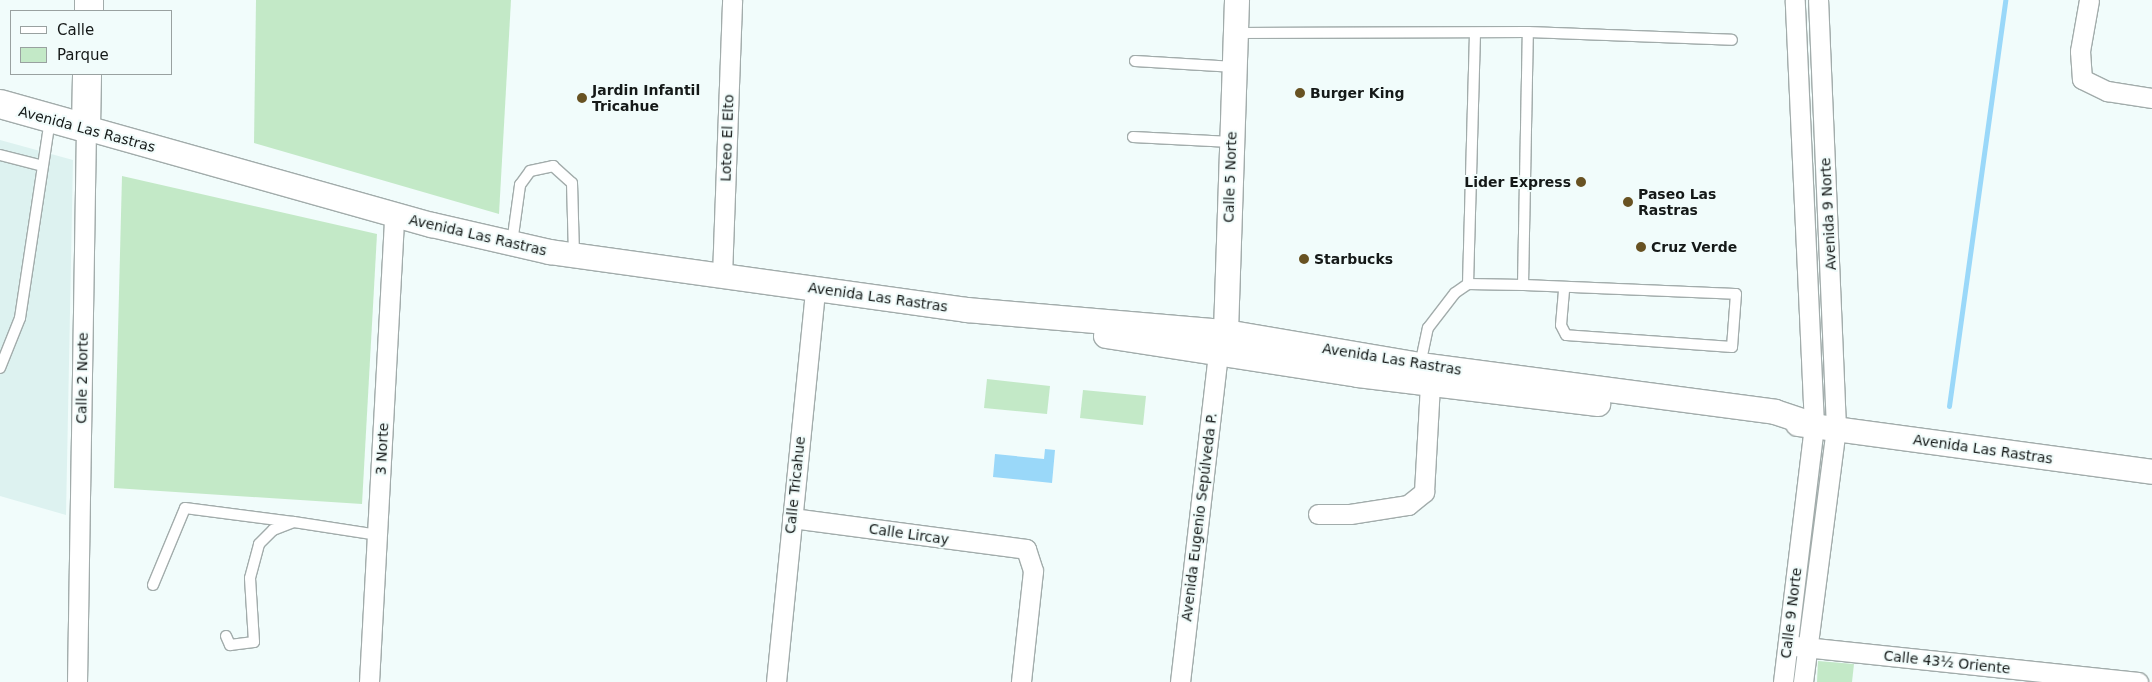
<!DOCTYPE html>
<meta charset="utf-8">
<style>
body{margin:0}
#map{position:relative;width:2152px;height:682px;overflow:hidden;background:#f1fcfb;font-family:"DejaVu Sans",sans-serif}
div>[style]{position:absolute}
.built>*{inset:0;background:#ddf2f0}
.green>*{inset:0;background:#c3e9c7}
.water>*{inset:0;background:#9ad8f9}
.stream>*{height:5px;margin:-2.5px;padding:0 2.5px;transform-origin:2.5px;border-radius:2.5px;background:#9ad8f9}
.roads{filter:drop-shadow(1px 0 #a2acab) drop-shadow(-1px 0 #a2acab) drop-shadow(0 1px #a2acab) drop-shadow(0 -1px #a2acab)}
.service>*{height:10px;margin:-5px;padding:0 5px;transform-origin:5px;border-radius:5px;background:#fff}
.minor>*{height:19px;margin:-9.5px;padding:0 9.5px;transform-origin:9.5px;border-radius:9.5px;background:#fff}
.tertiary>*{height:24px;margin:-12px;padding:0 12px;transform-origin:12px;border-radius:12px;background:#fff}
.secondary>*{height:28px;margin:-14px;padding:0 14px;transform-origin:14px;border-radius:14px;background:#fff}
.dots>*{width:14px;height:14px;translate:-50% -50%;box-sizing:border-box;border:2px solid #f1fcfb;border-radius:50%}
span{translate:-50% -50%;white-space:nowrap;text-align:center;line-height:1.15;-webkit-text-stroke:4px #f1fcfb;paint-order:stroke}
.poi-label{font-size:14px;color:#151918;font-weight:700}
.left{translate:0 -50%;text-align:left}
.right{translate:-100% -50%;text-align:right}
.street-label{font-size:14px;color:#151918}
.legend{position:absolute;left:10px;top:10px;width:162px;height:65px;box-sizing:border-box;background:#f1fcfb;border:1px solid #99a1a0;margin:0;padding:6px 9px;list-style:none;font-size:15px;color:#151918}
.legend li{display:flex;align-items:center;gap:10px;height:25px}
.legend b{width:25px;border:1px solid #99a1a0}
</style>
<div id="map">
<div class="built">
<i style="clip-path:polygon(0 140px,73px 160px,66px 515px,0 496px)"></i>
</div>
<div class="green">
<i style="clip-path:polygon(256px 0,511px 0,499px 214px,254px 143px)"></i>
<i style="clip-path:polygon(122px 176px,377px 234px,362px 504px,114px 488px)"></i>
<i style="clip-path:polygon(987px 379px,1050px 386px,1047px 414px,984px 408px)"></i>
<i style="clip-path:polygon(1083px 390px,1146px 396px,1143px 425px,1080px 418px)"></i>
<i style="clip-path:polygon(1818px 661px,1854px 664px,1852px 682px,1817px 682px)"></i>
</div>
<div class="water">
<i style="clip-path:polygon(1045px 449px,1055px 450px,1052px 483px,993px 477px,995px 454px,1044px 459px)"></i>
</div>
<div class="stream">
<i style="left:1949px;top:406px;width:410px;rotate:-82.1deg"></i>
</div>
<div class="roads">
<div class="service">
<i style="left:1237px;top:33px;width:291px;rotate:-0.2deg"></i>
<i style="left:1528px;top:32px;width:204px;rotate:2.2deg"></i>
<i style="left:1135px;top:61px;width:100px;rotate:3.4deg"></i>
<i style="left:1133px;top:137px;width:98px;rotate:2.9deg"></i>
<i style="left:0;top:155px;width:44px;rotate:14.3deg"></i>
<i style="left:512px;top:243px;width:59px;rotate:-82.1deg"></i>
<i style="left:520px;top:185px;width:17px;rotate:-54deg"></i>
<i style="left:530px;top:171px;width:24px;rotate:-12deg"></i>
<i style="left:553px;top:166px;width:25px;rotate:42deg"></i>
<i style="left:572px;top:183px;width:72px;rotate:88.4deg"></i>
<i style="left:1468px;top:284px;width:248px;rotate:-88.4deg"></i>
<i style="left:1523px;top:285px;width:253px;rotate:-88.9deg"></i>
<i style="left:1420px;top:365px;width:38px;rotate:-78deg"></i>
<i style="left:1428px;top:328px;width:44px;rotate:-52.4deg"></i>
<i style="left:1455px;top:293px;width:16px;rotate:-35deg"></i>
<i style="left:1468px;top:284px;width:55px;rotate:1deg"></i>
<i style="left:1523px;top:285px;width:213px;rotate:2.4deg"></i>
<i style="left:1736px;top:294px;width:53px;rotate:94.3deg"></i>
<i style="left:1732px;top:347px;width:166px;rotate:-175.9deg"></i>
<i style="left:1566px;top:335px;width:11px;rotate:-117deg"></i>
<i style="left:1561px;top:325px;width:38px;rotate:-85deg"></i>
<i style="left:0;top:368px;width:54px;rotate:-68.2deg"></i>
<i style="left:20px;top:318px;width:201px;rotate:-81.4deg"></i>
<i style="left:153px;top:585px;width:83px;rotate:-67.4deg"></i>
<i style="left:185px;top:508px;width:109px;rotate:7.4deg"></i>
<i style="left:226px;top:636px;width:10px;rotate:66deg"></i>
<i style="left:230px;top:645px;width:24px;rotate:-7deg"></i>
<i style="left:254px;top:642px;width:64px;rotate:-93.6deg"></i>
<i style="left:250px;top:578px;width:35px;rotate:-75deg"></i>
<i style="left:259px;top:544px;width:20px;rotate:-45deg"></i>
<i style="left:273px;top:530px;width:22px;rotate:-21deg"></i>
<i style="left:294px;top:522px;width:85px;rotate:8.8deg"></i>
</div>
<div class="minor">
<i style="left:2089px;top:0;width:52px;rotate:100deg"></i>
<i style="left:2080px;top:51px;width:28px;rotate:86deg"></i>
<i style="left:2082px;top:79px;width:28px;rotate:26deg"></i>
<i style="left:2107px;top:91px;width:46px;rotate:8.8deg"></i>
<i style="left:722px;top:276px;width:276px;rotate:-87.9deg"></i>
<i style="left:1318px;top:514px;width:32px"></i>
<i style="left:1350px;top:514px;width:59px;rotate:-8.8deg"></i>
<i style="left:1408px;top:505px;width:21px;rotate:-39deg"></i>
<i style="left:1424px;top:492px;width:108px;rotate:-86.8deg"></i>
<i style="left:792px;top:518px;width:236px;rotate:7.5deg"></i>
<i style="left:1026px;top:549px;width:23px;rotate:72deg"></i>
<i style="left:1033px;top:571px;width:112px;rotate:96.2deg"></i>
<i style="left:1795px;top:646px;width:345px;rotate:6deg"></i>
<i style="left:77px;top:682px;width:554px;rotate:-89.07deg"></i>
<i style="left:369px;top:682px;width:468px;rotate:-86.9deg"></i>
<i style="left:776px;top:682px;width:395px;rotate:-84.3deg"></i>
<i style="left:1180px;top:682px;width:331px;rotate:-83.4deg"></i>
<i style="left:1783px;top:682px;width:259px;rotate:-83.1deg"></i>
<i style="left:1814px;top:425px;width:425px;rotate:-92.6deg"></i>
<i style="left:1803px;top:682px;width:256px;rotate:-82.6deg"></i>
<i style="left:1836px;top:428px;width:428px;rotate:-92.4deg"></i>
</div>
<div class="tertiary">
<i style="left:86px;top:128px;width:359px;rotate:15.7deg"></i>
<i style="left:432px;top:225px;width:121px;rotate:12.9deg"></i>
<i style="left:550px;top:252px;width:421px;rotate:7.9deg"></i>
<i style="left:967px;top:310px;width:260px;rotate:4.9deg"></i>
<i style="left:1226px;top:332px;width:197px;rotate:9.7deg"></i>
<i style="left:1420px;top:365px;width:358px;rotate:7.5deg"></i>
<i style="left:1775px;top:412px;width:41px;rotate:18.4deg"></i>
<i style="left:1106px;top:336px;width:255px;rotate:8.8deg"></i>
<i style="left:1358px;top:375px;width:242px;rotate:6.9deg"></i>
<i style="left:1221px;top:347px;width:16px;rotate:-72deg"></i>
<i style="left:1226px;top:332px;width:332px;rotate:-88.1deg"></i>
<i style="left:1798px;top:424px;width:357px;rotate:7.7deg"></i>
</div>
<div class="secondary">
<i style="left:89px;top:11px;width:11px;rotate:-90deg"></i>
<i style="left:0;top:104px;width:89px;rotate:15.6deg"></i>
<i style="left:86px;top:128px;width:54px;rotate:-88.9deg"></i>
</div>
</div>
<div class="dots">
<i style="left:1300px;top:93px;background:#685222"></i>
<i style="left:582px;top:98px;background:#685222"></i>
<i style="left:1581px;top:182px;background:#685222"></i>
<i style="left:1628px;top:202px;background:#685222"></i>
<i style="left:1641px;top:247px;background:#685222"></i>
<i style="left:1304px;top:259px;background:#685222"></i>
</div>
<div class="poi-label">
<span class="left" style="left:592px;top:98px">Jardin Infantil<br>Tricahue</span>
<span class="left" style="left:1310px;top:93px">Burger King</span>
<span class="right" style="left:1571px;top:182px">Lider Express</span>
<span class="left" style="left:1638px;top:202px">Paseo Las<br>Rastras</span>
<span class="left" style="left:1651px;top:247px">Cruz Verde</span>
<span class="left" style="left:1314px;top:259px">Starbucks</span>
</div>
<div class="street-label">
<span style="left:87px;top:129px;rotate:15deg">Avenida Las Rastras</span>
<span style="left:727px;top:138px;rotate:-88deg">Loteo El Elto</span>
<span style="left:1230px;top:177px;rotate:-88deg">Calle 5 Norte</span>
<span style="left:1828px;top:214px;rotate:-93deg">Avenida 9 Norte</span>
<span style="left:478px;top:235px;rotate:13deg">Avenida Las Rastras</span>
<span style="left:878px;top:297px;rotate:8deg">Avenida Las Rastras</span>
<span style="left:1392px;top:359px;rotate:9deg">Avenida Las Rastras</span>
<span style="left:82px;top:378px;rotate:-89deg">Calle 2 Norte</span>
<span style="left:382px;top:449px;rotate:-87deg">3 Norte</span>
<span style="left:1983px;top:449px;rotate:8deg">Avenida Las Rastras</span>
<span style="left:795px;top:485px;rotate:-84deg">Calle Tricahue</span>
<span style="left:1199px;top:517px;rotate:-83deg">Avenida Eugenio Sepúlveda P.</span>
<span style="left:909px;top:534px;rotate:8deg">Calle Lircay</span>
<span style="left:1791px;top:613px;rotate:-83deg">Calle 9 Norte</span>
<span style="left:1947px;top:662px;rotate:6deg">Calle 43½ Oriente</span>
</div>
<ul class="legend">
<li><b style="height:6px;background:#fff"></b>Calle</li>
<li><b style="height:14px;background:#c3e9c7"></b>Parque</li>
</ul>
</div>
